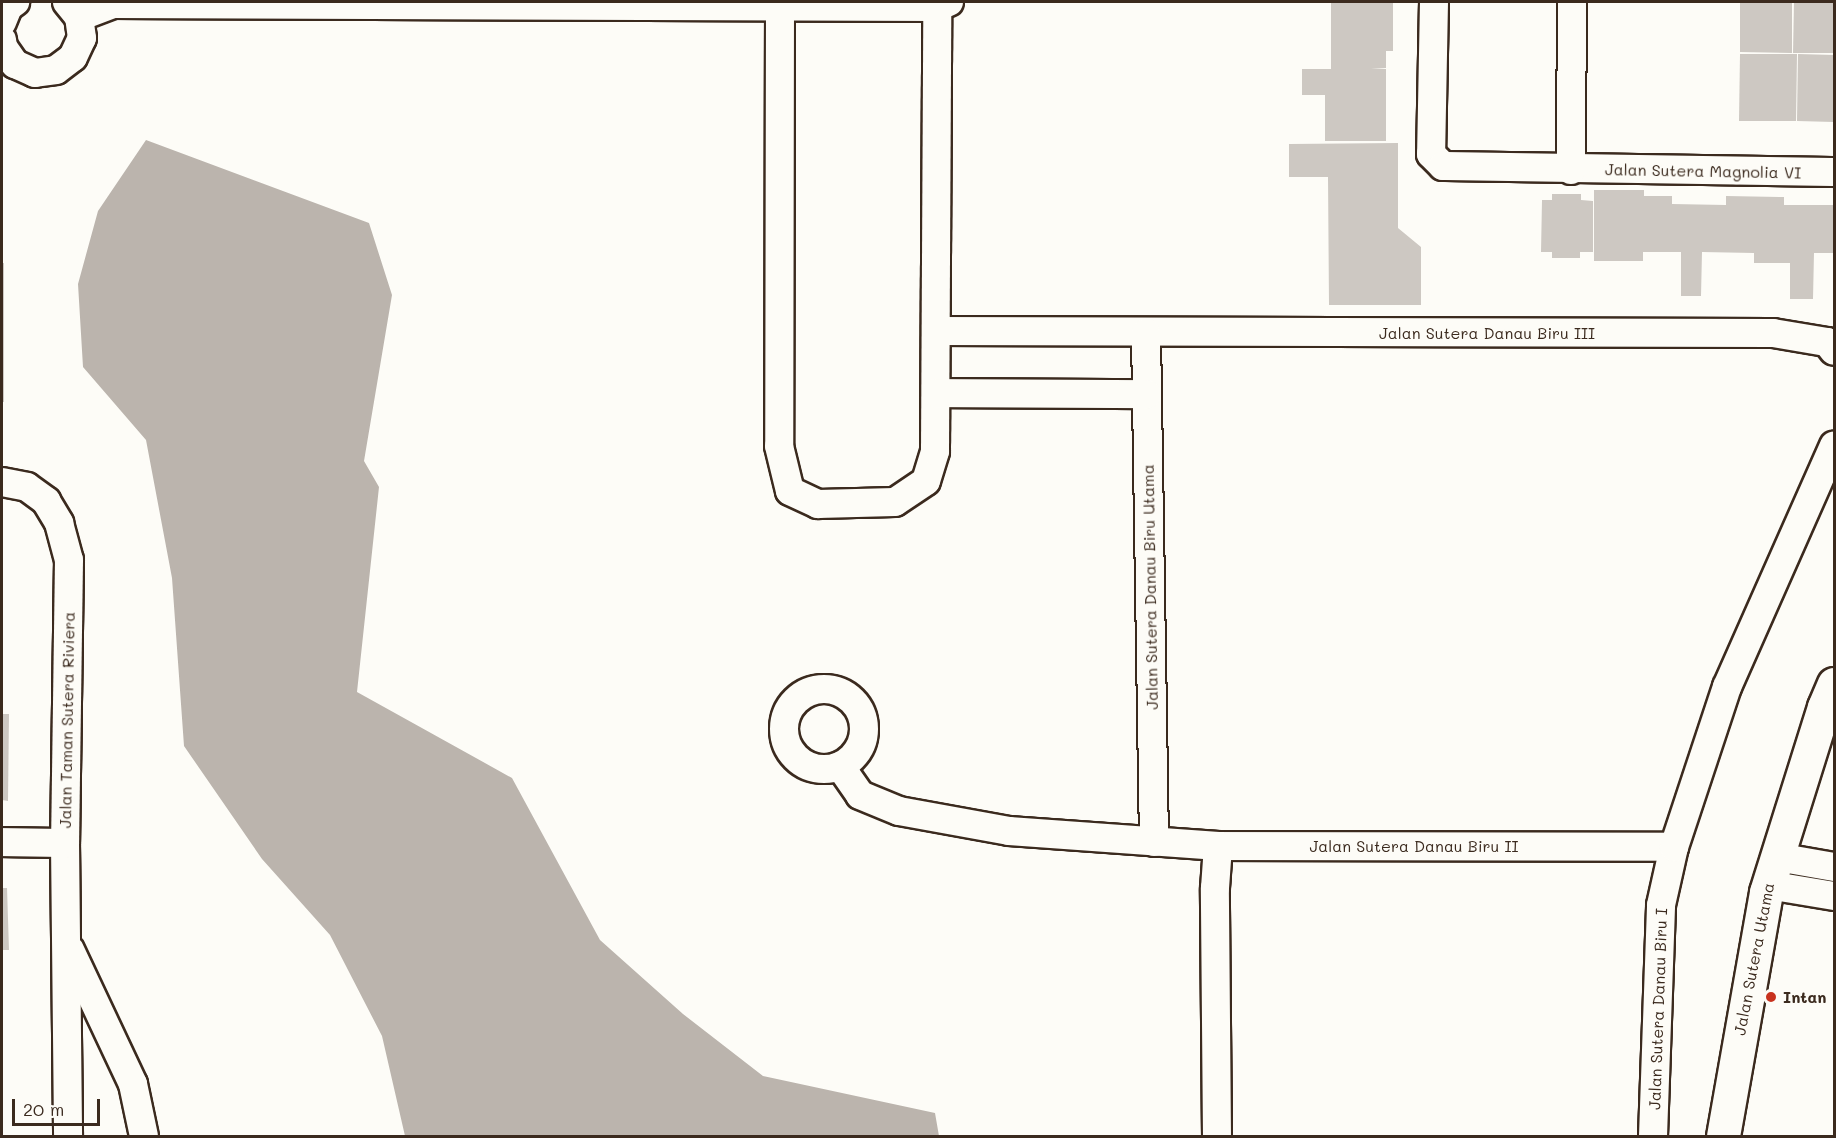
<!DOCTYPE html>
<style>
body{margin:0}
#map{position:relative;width:1836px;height:1138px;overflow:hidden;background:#fdfcf7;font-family:Mali,sans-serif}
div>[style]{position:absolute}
.water>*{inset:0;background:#bbb4ad}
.building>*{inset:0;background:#cdc8c2}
.roads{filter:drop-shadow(2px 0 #3b2a1e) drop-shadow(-2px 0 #3b2a1e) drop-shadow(0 2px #3b2a1e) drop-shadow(0 -2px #3b2a1e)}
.street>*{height:28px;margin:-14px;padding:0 14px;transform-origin:14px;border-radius:14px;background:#fdfcf7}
.street>.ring{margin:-14px;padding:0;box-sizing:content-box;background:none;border:28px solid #fdfcf7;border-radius:50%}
.secondary>*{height:33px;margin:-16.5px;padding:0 16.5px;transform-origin:16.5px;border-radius:16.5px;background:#fdfcf7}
.dots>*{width:16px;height:16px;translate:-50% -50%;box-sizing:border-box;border:3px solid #fdfcf7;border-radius:50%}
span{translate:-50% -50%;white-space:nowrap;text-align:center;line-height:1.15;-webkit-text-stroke:5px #fdfcf7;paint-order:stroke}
.street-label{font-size:16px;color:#3b2a1e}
.poi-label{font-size:16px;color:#3b2a1e;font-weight:700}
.left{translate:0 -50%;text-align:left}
.frame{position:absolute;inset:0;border:3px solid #3b2a1e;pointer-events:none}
.scale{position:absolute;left:12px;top:1099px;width:88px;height:27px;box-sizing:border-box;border:3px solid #3b2a1e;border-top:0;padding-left:8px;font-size:18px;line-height:21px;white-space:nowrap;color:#3b2a1e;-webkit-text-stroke:4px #fdfcf7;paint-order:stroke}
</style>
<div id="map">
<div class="water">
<i style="clip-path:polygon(146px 140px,369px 223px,392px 295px,364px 461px,379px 487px,357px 692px,512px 778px,600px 940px,683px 1014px,763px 1076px,935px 1113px,939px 1136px,405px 1136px,382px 1036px,330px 935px,262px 859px,184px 746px,172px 578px,146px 440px,83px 367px,78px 284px,98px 211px)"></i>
</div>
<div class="building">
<i style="clip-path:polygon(1347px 2px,1393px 3px,1393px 51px,1386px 51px,1386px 68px,1371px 68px,1386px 69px,1386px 141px,1325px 141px,1325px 95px,1302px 95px,1302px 69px,1331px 69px,1331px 3px)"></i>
<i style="clip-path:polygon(1740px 2px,1792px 2px,1792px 53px,1740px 52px)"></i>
<i style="clip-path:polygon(1794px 2px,1834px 2px,1834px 53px,1793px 53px)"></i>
<i style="clip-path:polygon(1740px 54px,1797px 54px,1796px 121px,1739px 121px)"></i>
<i style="clip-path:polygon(1798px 54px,1834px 55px,1834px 122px,1797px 121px)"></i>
<i style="clip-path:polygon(1398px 143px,1398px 228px,1421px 247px,1421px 305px,1329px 305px,1328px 177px,1289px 177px,1289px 144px)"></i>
<i style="clip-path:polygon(1594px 190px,1644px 190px,1644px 196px,1672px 196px,1672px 204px,1726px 205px,1726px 196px,1784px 197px,1784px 205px,1834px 205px,1834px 253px,1814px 253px,1813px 299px,1790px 299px,1790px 263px,1754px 263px,1754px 253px,1702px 252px,1701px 296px,1681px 296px,1681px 252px,1643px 252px,1643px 261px,1594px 261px)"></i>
<i style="clip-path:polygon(1552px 194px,1581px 194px,1581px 200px,1593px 201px,1593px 252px,1580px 252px,1580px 258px,1552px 258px,1552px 252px,1541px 252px,1542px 200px,1552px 200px)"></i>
<i style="clip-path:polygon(2px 263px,4px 263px,4px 402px,2px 402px)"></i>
<i style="clip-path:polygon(2px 714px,9px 714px,8px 801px,2px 800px)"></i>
<i style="clip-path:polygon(2px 888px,7px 888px,9px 950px,2px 950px)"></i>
</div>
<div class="roads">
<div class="street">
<i style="left:1434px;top:2px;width:152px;rotate:91.1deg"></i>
<i style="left:1431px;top:154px;width:17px;rotate:45deg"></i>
<i style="left:1443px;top:166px;width:391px;rotate:0.9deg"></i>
<i style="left:780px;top:7px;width:439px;rotate:90.1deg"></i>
<i style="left:779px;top:446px;width:46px;rotate:76.3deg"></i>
<i style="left:790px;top:491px;width:31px;rotate:25deg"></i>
<i style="left:818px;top:504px;width:77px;rotate:-1.5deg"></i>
<i style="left:895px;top:502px;width:37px;rotate:-34deg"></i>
<i style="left:926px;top:481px;width:31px;rotate:-73deg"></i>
<i style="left:935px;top:451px;width:444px;rotate:-89.7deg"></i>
<i style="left:79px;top:17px;width:36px;rotate:-21deg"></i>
<i style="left:113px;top:4px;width:824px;rotate:0.21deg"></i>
<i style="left:937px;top:7px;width:13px;rotate:-23deg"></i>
<i style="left:2px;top:22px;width:16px;rotate:-68deg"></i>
<i style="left:8px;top:7px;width:9px;rotate:-36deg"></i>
<i style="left:2px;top:40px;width:7px;rotate:82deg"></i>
<i style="left:3px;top:47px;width:21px;rotate:55deg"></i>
<i style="left:15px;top:64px;width:22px;rotate:24deg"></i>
<i style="left:35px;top:73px;width:21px;rotate:-8deg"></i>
<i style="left:56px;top:70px;width:21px;rotate:-37deg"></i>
<i style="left:73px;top:57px;width:21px;rotate:-65deg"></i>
<i style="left:82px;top:38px;width:21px;rotate:-98deg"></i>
<i style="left:79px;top:17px;width:19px;rotate:-129deg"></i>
<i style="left:1571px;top:170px;width:168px;rotate:-89.7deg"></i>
<i style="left:936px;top:331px;width:837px;rotate:0.14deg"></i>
<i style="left:1773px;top:333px;width:55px;rotate:9.5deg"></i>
<i style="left:1827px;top:342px;width:11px;rotate:52deg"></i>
<i style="left:1146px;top:333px;width:509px;rotate:89.1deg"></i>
<i style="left:936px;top:393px;width:211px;rotate:0.3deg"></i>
<i style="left:2px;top:482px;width:25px;rotate:11deg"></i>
<i style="left:27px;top:487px;width:24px;rotate:36deg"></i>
<i style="left:46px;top:501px;width:26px;rotate:59deg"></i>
<i style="left:59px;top:523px;width:38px;rotate:75deg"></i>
<i style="left:69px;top:560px;width:283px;rotate:90.8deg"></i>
<i style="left:65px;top:843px;width:293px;rotate:89.4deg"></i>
<i class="ring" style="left:784px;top:689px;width:52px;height:52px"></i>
<i style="left:840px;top:766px;width:35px;rotate:55deg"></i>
<i style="left:860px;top:795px;width:42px;rotate:22.3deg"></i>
<i style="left:899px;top:811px;width:112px;rotate:10.3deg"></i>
<i style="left:1009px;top:831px;width:210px;rotate:4.1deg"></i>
<i style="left:1218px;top:846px;width:456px;rotate:0.1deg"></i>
<i style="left:2px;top:842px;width:63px;rotate:0.9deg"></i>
<i style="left:1777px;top:857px;width:58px;rotate:10deg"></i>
<i style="left:1768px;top:885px;width:67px;rotate:9.5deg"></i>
<i style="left:70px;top:950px;width:148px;rotate:64.8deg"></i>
<i style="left:133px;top:1084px;width:53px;rotate:78.1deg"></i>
<i style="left:1217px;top:1136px;width:248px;rotate:-90.5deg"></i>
<i style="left:1215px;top:888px;width:42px;rotate:-85.9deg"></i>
<i style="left:1653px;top:1136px;width:231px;rotate:-88deg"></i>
<i style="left:1661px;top:905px;width:59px;rotate:-77.4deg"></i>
<i style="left:1674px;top:847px;width:169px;rotate:-71.7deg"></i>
<i style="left:1727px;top:687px;width:264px;rotate:-66.1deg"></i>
</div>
<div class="secondary">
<i style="left:1723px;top:1136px;width:248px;rotate:-80deg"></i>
<i style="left:1766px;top:892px;width:194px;rotate:-72.6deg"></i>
<i style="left:1824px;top:707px;width:25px;rotate:-67deg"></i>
</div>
</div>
<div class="dots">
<i style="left:1771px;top:997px;background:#c8321e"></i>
</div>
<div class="street-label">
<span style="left:1703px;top:171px;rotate:1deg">Jalan Sutera Magnolia VI</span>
<span style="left:1487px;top:333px">Jalan Sutera Danau Biru III</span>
<span style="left:1150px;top:587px;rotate:-91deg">Jalan Sutera Danau Biru Utama</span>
<span style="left:67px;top:720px;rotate:-89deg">Jalan Taman Sutera Riviera</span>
<span style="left:1414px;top:846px">Jalan Sutera Danau Biru II</span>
<span style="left:1754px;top:959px;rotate:-79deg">Jalan Sutera Utama</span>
<span style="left:1658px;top:1009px;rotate:-88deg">Jalan Sutera Danau Biru I</span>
</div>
<div class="poi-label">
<span class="left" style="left:1783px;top:997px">Intan</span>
</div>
<div class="frame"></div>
<div class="scale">20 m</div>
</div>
